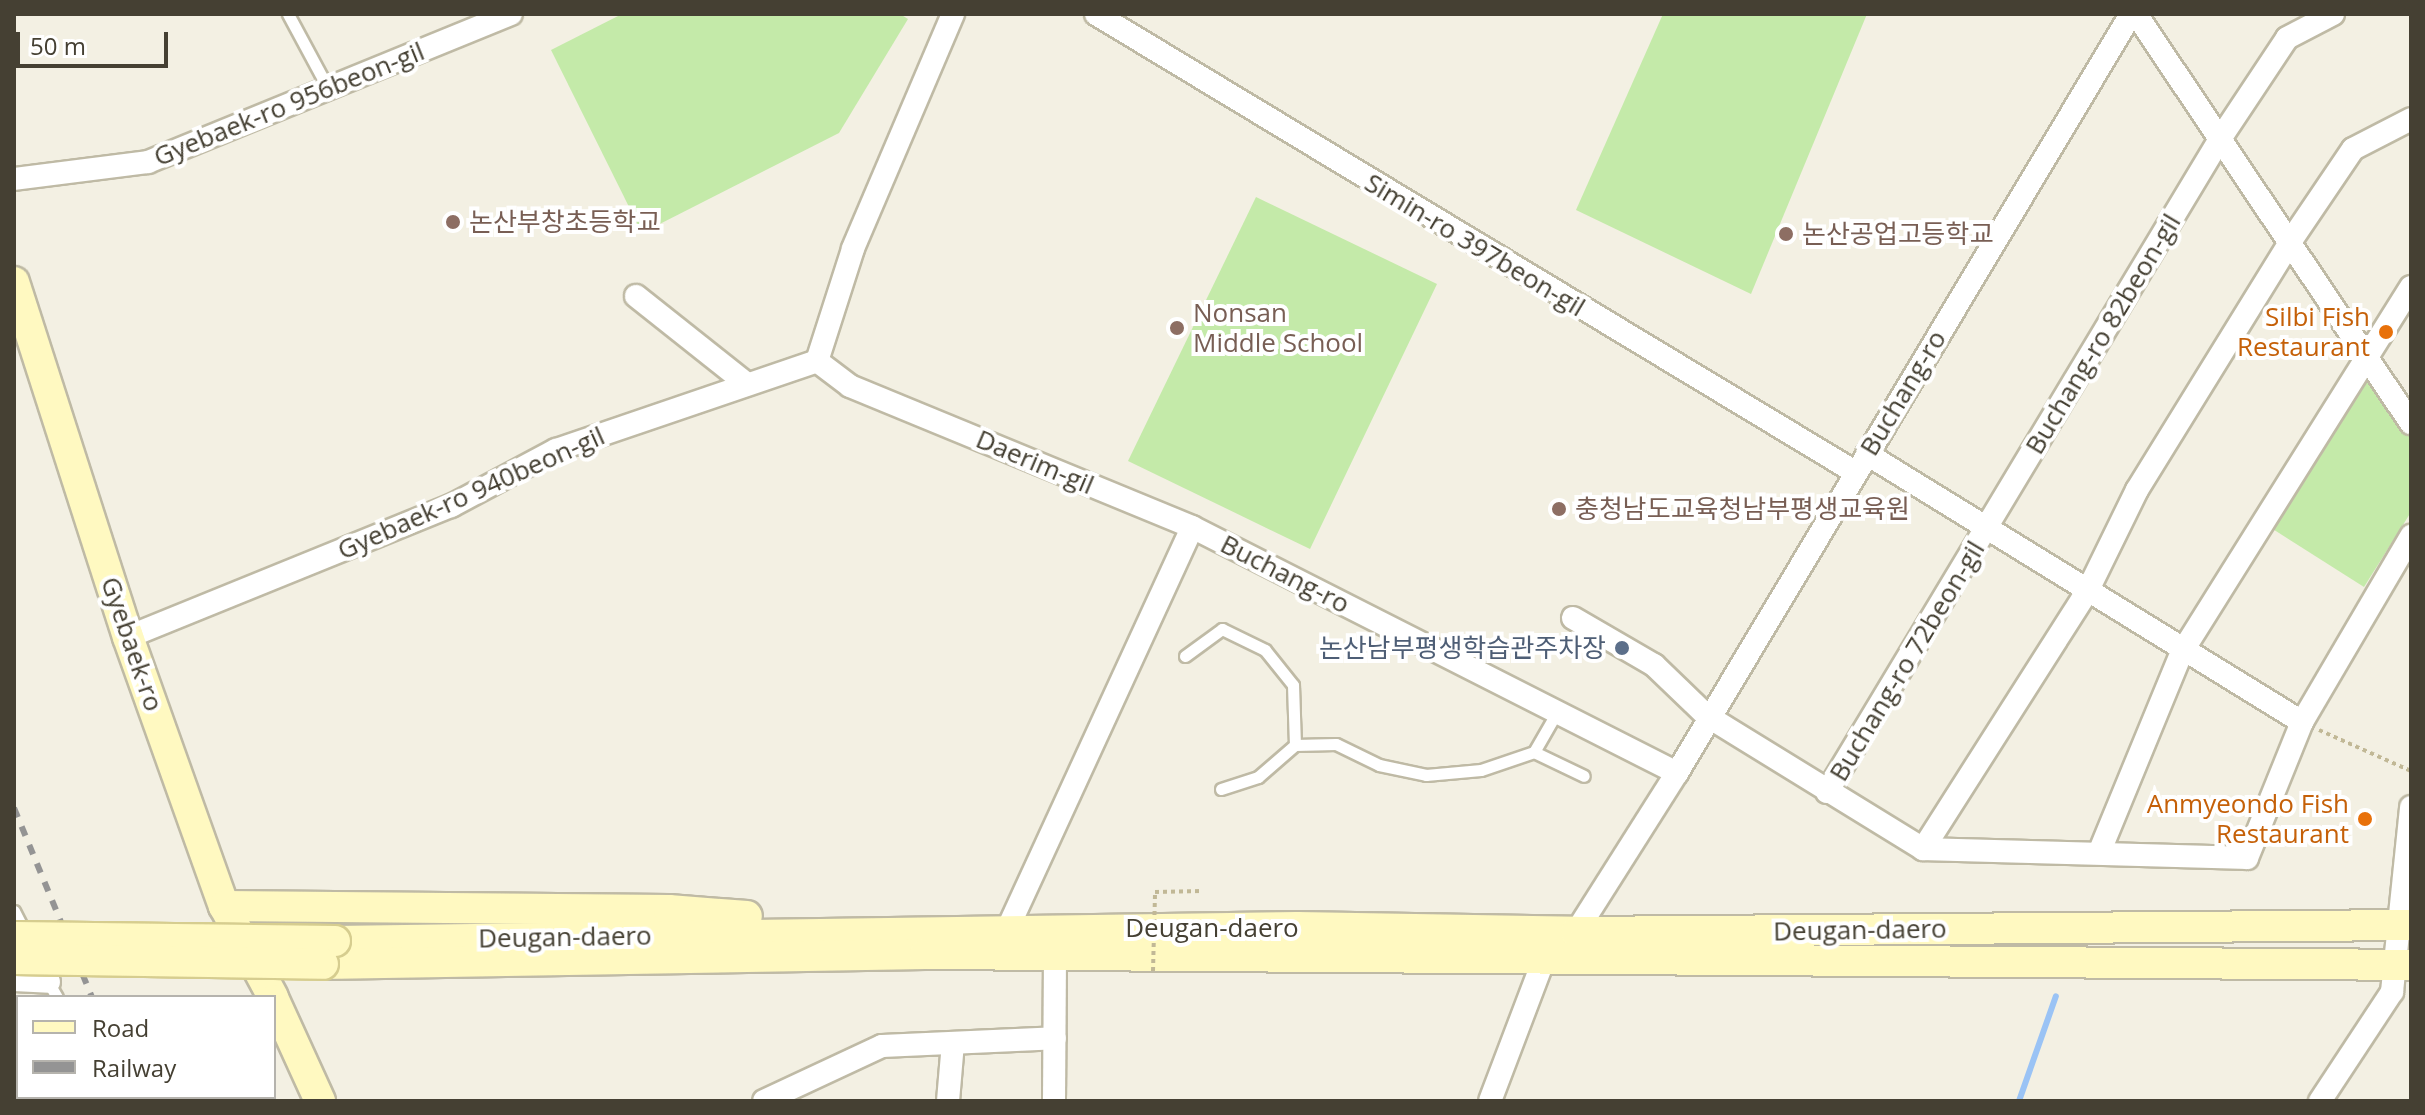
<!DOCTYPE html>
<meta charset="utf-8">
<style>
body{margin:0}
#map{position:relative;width:2425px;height:1115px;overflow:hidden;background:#f3f0e3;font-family:"Open Sans","Noto Sans KR",sans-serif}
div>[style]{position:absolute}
.green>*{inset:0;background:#c4eaa9}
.stream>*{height:6px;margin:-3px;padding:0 3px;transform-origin:3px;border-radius:3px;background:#9ac3f5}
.path>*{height:4px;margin-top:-2px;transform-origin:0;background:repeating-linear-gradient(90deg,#c1b896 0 4px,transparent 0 8px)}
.roads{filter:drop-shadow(2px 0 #bfbaa5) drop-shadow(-2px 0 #bfbaa5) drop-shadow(0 2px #bfbaa5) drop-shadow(0 -2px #bfbaa5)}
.lane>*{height:11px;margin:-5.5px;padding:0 5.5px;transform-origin:5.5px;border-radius:5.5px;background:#fff}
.street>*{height:22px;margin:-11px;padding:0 11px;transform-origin:11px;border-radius:11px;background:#fff}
.secondary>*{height:30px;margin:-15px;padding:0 15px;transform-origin:15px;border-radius:15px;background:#fff9c1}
.rail>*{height:6px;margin-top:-3px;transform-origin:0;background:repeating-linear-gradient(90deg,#949494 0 10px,transparent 0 20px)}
.path-bridge>*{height:4px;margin-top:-2px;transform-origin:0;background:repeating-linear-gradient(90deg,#c1b896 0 4px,transparent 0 8px)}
.bridges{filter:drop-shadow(2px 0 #d6cd8f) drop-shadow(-2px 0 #d6cd8f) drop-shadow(0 2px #d6cd8f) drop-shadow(0 -2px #d6cd8f)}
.secondary-bridge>*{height:30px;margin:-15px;padding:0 15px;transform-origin:15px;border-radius:15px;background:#fff9c1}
.dots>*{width:22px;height:22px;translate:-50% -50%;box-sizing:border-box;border:4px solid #fff;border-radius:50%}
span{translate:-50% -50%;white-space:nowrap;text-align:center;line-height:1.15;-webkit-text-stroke:8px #fff;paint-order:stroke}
.street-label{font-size:26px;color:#454033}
.education-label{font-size:26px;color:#785e54}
.left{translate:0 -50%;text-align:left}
.food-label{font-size:26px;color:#c56008}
.right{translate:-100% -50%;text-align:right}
.service-label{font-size:26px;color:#4e5e75}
.frame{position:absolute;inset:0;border:16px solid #454033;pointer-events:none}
.legend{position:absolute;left:16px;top:995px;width:260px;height:104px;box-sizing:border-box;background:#fff;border:2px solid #b5b3ad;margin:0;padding:10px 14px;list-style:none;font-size:24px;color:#454033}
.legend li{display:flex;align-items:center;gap:16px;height:40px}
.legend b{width:40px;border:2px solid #b5b3ad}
.scale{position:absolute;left:16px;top:32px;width:152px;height:36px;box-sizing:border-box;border:4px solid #454033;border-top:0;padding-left:10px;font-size:24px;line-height:28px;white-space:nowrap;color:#454033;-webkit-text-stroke:6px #fff;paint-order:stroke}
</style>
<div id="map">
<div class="green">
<i style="clip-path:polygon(622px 14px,900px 14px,908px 19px,839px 133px,642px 233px,551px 50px)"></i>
<i style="clip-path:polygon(1663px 14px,1867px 14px,1751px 294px,1576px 210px)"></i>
<i style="clip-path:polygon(1256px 197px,1437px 284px,1310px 549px,1128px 461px)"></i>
<i style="clip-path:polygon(2365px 373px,2411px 439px,2411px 512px,2364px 587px,2268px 526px)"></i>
</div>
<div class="stream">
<i style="left:2019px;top:1101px;width:111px;rotate:-70.6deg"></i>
</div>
<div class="path">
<i style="left:2319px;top:730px;width:101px;rotate:24deg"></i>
<i style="left:1155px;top:892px;width:47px;rotate:-1.2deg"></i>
</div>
<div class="roads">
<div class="lane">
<i style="left:288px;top:14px;width:86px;rotate:61.7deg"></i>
<i style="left:1185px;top:656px;width:46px;rotate:-36.1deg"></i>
<i style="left:1222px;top:629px;width:48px;rotate:26deg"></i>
<i style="left:1265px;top:650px;width:45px;rotate:51.3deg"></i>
<i style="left:1293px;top:685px;width:60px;rotate:88.1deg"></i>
<i style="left:1295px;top:745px;width:41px;rotate:-1.4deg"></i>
<i style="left:1336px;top:744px;width:48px;rotate:26deg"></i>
<i style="left:1379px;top:765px;width:48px;rotate:12deg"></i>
<i style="left:1426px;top:775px;width:55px;rotate:-5.2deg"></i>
<i style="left:1481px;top:770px;width:56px;rotate:-18.8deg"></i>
<i style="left:1534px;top:752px;width:46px;rotate:-60.1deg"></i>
<i style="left:1534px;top:752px;width:55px;rotate:25.6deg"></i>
<i style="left:1221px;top:789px;width:39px;rotate:-18deg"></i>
<i style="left:1258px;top:777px;width:49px;rotate:-40.9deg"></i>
<i style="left:14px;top:911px;width:27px;rotate:63deg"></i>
<i style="left:47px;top:980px;width:20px;rotate:60deg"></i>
<i style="left:110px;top:1097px;width:4px;rotate:63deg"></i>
</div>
<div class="street">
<i style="left:953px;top:14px;width:255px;rotate:113.1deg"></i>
<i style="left:853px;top:249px;width:118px;rotate:107.8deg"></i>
<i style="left:817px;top:361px;width:41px;rotate:37.1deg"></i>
<i style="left:850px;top:386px;width:370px;rotate:22.4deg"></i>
<i style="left:1192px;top:527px;width:544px;rotate:26.89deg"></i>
<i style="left:1096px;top:14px;width:886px;rotate:31.11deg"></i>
<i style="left:2136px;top:14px;width:493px;rotate:56.1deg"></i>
<i style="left:14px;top:179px;width:135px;rotate:-7.2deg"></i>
<i style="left:148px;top:162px;width:392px;rotate:-22.2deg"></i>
<i style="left:636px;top:296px;width:142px;rotate:38.4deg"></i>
<i style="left:1867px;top:454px;width:511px;rotate:31.64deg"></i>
<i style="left:1573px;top:618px;width:94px;rotate:30.1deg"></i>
<i style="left:1654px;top:665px;width:74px;rotate:43.9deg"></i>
<i style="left:1707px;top:716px;width:254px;rotate:31.6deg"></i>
<i style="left:1923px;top:849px;width:324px;rotate:1.6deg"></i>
<i style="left:2247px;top:858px;width:147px;rotate:-68deg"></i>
<i style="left:2302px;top:722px;width:216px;rotate:-59.6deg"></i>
<i style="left:128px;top:637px;width:349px;rotate:-22.1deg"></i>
<i style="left:451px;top:506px;width:119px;rotate:-28.1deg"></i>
<i style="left:556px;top:450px;width:276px;rotate:-18.8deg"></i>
<i style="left:1827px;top:792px;width:762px;rotate:-58.96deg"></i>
<i style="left:2220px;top:139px;width:121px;rotate:-56.4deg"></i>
<i style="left:2287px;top:38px;width:52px;rotate:-27.6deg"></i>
<i style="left:1923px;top:849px;width:305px;rotate:-57.5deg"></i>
<i style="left:2087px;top:592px;width:114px;rotate:-63.9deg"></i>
<i style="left:2137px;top:490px;width:291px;rotate:-58.3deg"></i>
<i style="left:2290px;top:242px;width:112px;rotate:-55.9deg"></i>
<i style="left:2353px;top:149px;width:65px;rotate:-27.3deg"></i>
<i style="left:2099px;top:853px;width:217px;rotate:-67.6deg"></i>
<i style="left:2182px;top:652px;width:431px;rotate:-57.9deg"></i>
<i style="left:1007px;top:930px;width:443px;rotate:-65.3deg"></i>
<i style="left:14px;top:980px;width:35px;rotate:3deg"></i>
<i style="left:764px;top:1101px;width:130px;rotate:-25deg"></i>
<i style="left:882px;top:1046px;width:173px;rotate:-2.6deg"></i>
<i style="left:948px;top:1101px;width:58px;rotate:-85.1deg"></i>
<i style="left:1054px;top:1101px;width:147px;rotate:-89.6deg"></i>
<i style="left:1490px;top:1101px;width:155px;rotate:-69.2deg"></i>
<i style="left:1545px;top:956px;width:39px;rotate:-38deg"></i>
<i style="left:1576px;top:932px;width:188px;rotate:-57.6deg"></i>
<i style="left:1677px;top:773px;width:884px;rotate:-59.11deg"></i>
<i style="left:2320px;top:1101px;width:131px;rotate:-56.6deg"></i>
<i style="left:2392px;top:992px;width:186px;rotate:-84.1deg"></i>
</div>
<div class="secondary">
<i style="left:14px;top:282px;width:373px;rotate:72.2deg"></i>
<i style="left:128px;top:637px;width:286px;rotate:70.4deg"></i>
<i style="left:224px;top:906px;width:103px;rotate:61.7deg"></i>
<i style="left:224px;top:906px;width:445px;rotate:0.5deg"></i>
<i style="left:669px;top:910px;width:78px;rotate:4.4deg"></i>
<i style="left:335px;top:941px;width:962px;rotate:-0.83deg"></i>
<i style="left:1297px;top:927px;width:279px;rotate:1deg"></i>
<i style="left:1576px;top:932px;width:835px;rotate:-0.48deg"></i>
<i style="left:323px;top:964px;width:602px;rotate:-0.95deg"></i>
<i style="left:925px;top:954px;width:1486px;rotate:0.42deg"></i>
<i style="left:274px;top:1000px;width:111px;rotate:65.5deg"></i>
</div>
</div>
<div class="rail">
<i style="left:14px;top:808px;width:204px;rotate:67.6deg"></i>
<i style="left:133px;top:1097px;width:4px;rotate:63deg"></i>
</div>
<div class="path-bridge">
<i style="left:1153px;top:971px;width:79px;rotate:-88.5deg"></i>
</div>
<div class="bridges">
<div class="secondary-bridge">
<i style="left:14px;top:937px;width:321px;rotate:0.7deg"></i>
<i style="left:14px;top:959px;width:309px;rotate:0.9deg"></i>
</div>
</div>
<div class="dots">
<i style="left:453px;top:222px;background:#8d6e63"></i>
<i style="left:1786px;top:234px;background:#8d6e63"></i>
<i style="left:1177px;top:328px;background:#8d6e63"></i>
<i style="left:2386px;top:332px;background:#e8710a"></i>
<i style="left:1559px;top:509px;background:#8d6e63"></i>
<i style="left:1622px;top:648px;background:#5c6f8a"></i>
<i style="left:2365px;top:819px;background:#e8710a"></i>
</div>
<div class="street-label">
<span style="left:289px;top:104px;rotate:-22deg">Gyebaek-ro 956beon-gil</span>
<span style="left:1475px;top:245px;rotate:31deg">Simin-ro 397beon-gil</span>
<span style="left:2103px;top:334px;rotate:-59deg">Buchang-ro 82beon-gil</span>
<span style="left:1903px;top:393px;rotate:-59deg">Buchang-ro</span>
<span style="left:1035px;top:462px;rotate:23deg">Daerim-gil</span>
<span style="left:471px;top:493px;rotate:-24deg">Gyebaek-ro 940beon-gil</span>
<span style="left:1285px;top:574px;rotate:27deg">Buchang-ro</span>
<span style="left:132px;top:644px;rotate:71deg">Gyebaek-ro</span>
<span style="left:1907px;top:661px;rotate:-59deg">Buchang-ro 72beon-gil</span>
<span style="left:1212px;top:928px">Deugan-daero</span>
<span style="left:1860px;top:930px;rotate:-1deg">Deugan-daero</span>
<span style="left:565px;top:937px;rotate:-1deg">Deugan-daero</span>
</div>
<div class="education-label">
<span class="left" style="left:469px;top:222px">논산부창초등학교</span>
<span class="left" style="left:1802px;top:234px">논산공업고등학교</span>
<span class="left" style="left:1193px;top:328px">Nonsan<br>Middle School</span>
<span class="left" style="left:1575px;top:509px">충청남도교육청남부평생교육원</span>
</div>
<div class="food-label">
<span class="right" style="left:2370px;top:332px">Silbi Fish<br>Restaurant</span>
<span class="right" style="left:2349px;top:819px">Anmyeondo Fish<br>Restaurant</span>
</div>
<div class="service-label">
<span class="right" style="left:1606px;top:648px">논산남부평생학습관주차장</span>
</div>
<div class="frame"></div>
<ul class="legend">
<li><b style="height:10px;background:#fff9c1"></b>Road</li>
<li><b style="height:10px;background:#949494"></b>Railway</li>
</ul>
<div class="scale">50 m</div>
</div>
